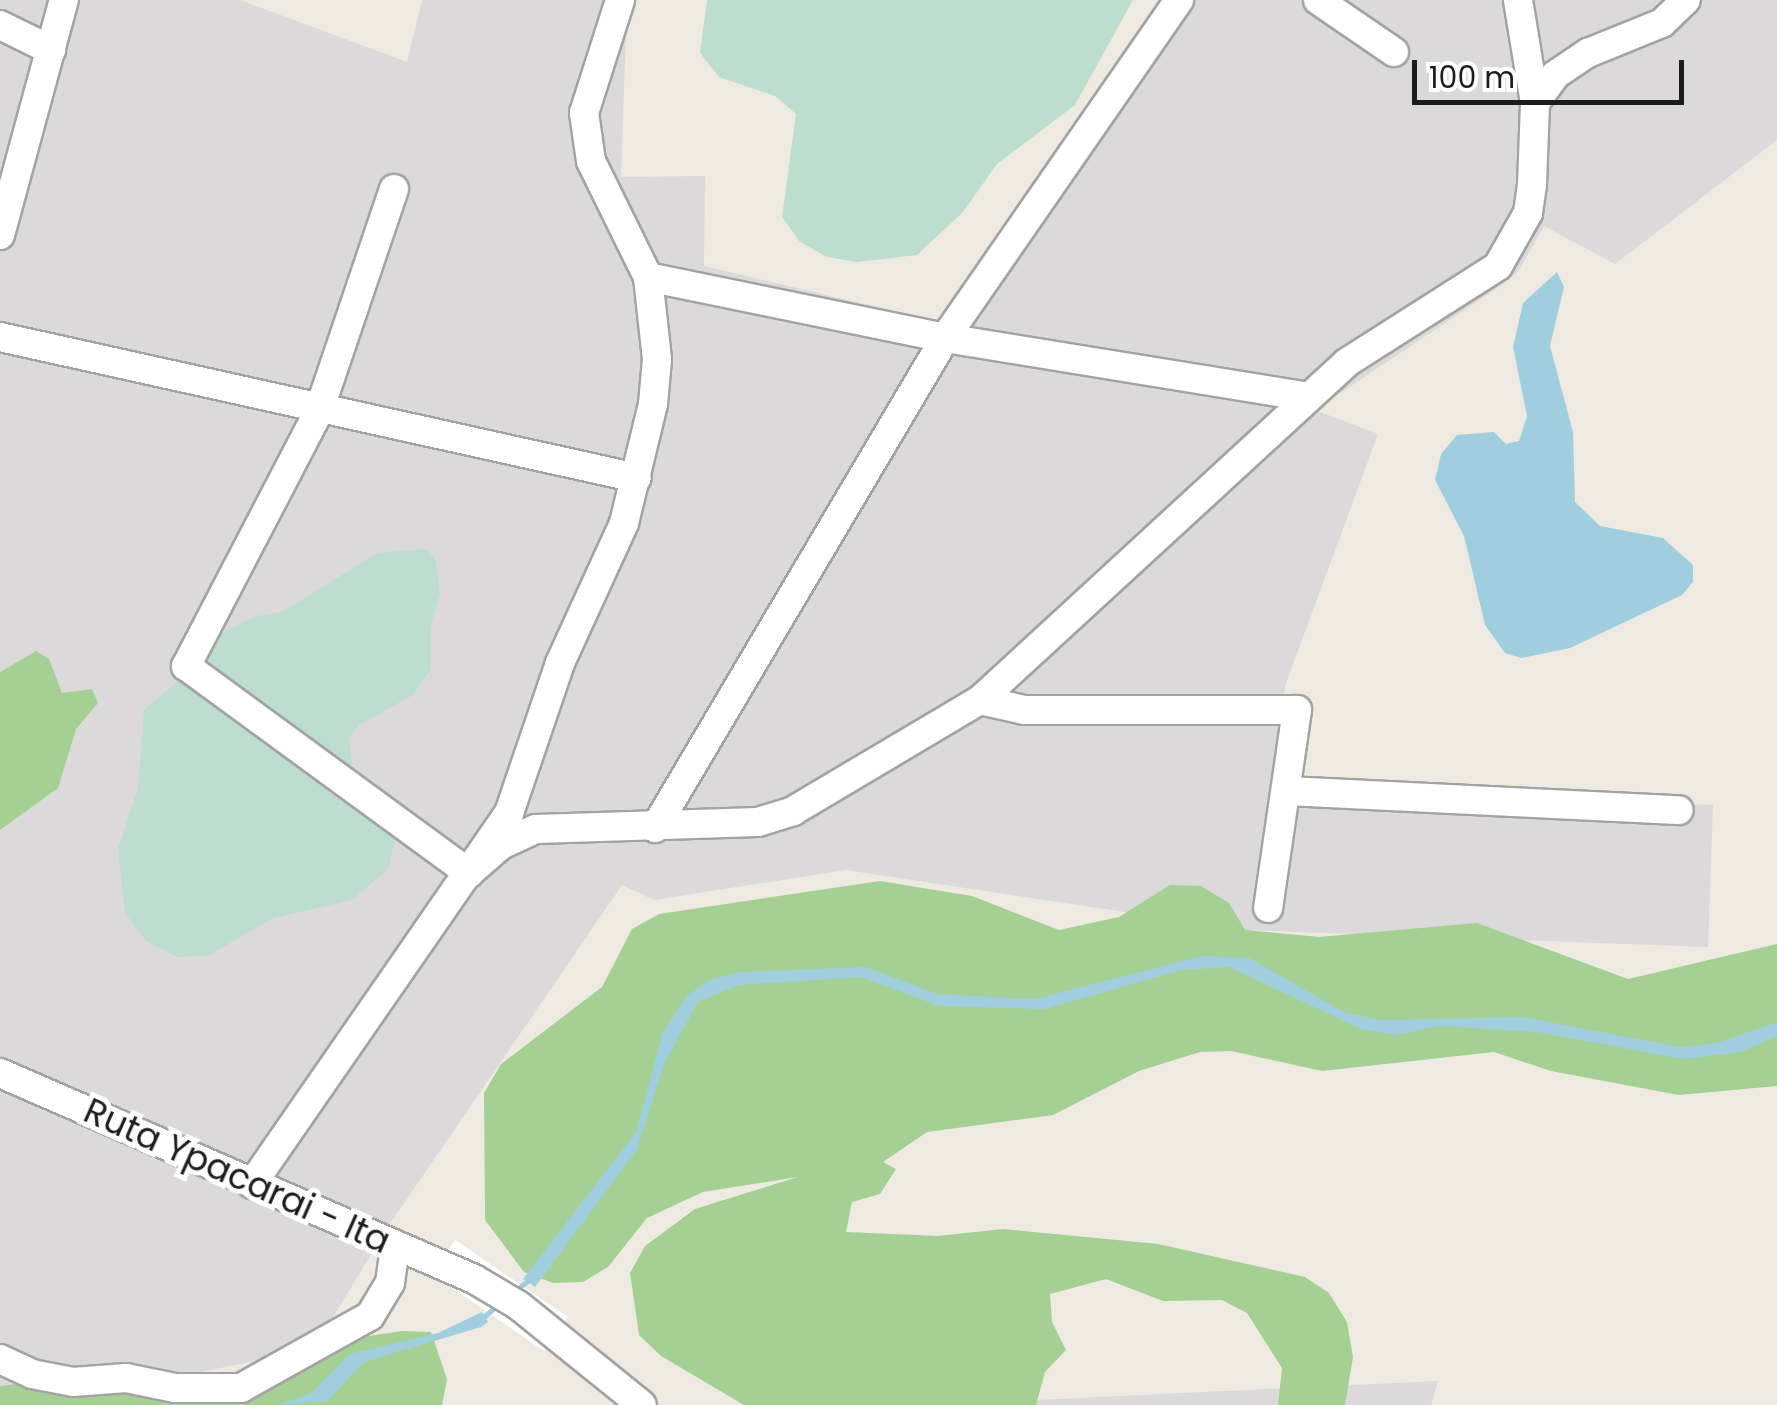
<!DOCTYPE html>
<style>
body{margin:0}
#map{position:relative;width:1777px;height:1405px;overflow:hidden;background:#eeeae1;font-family:Poppins,sans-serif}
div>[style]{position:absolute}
.residential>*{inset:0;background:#dbd9d9}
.forest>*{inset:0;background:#a4d093}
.wetland>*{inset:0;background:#bddecf}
.water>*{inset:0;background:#9fcfdf}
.pier>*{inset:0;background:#fff}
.stream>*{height:5px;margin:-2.5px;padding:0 2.5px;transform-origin:2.5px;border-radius:2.5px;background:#9fcfdf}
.roads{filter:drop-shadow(2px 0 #a3a3a3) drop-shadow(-2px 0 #a3a3a3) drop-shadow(0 2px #a3a3a3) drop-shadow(0 -2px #a3a3a3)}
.minor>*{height:28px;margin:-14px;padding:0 14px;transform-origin:14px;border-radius:14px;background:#fff}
span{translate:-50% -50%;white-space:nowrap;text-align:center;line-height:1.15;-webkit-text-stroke:10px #fff;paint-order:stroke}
.street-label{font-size:35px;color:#1c1c1c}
.scale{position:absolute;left:1412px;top:60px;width:272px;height:45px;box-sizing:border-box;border:5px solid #1c1c1c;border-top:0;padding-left:12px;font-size:30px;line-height:35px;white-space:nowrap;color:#1c1c1c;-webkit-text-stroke:8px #fff;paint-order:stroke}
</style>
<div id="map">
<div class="residential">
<i style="clip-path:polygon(0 0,240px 0,407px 62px,422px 0,627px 0,621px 177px,705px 176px,704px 266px,961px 327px,1189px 0,1777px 0,1777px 140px,1615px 264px,1544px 226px,1518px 272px,1496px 289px,1315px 410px,1378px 434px,1285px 686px,1276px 785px,1713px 805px,1708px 947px,1244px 930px,846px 870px,654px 900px,622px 885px,387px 1228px,314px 1349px,36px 1405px,0 1399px)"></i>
<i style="clip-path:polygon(1438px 1381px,1431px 1405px,931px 1405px)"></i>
</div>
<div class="forest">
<i style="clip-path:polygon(36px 651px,49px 659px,62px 693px,92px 689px,98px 703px,76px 729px,58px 788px,0 830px,0 672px)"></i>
<i style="clip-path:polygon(880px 881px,972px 896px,1059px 930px,1119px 917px,1170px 885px,1201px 886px,1229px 903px,1245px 930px,1319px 937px,1477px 923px,1628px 979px,1777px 944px,1777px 1086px,1679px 1095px,1551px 1071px,1494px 1052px,1322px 1071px,1231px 1051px,1200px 1052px,1139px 1071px,1053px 1115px,927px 1132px,883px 1162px,896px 1169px,880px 1194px,852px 1202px,846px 1232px,938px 1236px,1003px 1229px,1158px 1244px,1305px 1277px,1329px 1293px,1347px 1322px,1353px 1357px,1345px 1405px,1278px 1405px,1282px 1368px,1247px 1313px,1222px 1300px,1163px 1301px,1106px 1279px,1050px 1294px,1052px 1322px,1066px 1350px,1045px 1372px,1036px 1405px,744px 1405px,661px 1356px,639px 1335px,630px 1273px,645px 1246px,695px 1209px,798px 1177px,703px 1192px,647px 1218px,608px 1267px,583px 1282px,553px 1283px,524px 1272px,485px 1220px,484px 1093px,501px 1064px,602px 987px,632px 929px,659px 914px)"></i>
<i style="clip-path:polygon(402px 1331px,431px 1332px,447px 1379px,442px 1405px,0 1405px,0 1386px,93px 1375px,179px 1404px,210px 1402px,238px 1396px,342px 1340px)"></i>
</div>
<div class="wetland">
<i style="clip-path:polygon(707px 0,1133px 0,1075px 105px,997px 164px,963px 212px,917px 255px,857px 262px,827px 257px,800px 242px,782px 217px,796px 114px,775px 96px,719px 77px,700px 53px)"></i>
<i style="clip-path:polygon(426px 549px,436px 561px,440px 594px,431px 625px,431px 669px,413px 695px,359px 725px,349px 738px,355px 789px,395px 837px,389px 868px,352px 900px,273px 918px,208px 956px,177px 957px,146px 941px,125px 913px,118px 849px,138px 788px,144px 710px,192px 669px,208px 641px,253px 617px,284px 611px,377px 553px)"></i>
</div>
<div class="water">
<i style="clip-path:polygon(1557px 272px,1564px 287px,1550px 346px,1573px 432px,1575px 502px,1600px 526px,1663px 538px,1693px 565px,1693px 582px,1682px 595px,1570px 648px,1521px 658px,1505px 653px,1485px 625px,1464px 536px,1435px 480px,1441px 454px,1457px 435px,1494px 432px,1506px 444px,1519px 441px,1527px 416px,1513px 347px,1523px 303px)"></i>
<i style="clip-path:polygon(1202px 956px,1249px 958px,1344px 1012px,1380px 1020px,1523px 1017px,1680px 1047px,1717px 1043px,1777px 1022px,1777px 1036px,1741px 1052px,1683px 1059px,1537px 1032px,1441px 1026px,1395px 1035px,1361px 1029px,1229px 967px,1182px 970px,1045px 1009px,939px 1006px,862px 977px,739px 985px,698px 1002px,665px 1062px,636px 1151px,535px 1287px,523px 1279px,636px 1132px,663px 1032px,687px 996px,709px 980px,740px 972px,866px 967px,937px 994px,1035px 999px)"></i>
<i style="clip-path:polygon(482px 1312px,488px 1322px,481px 1327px,364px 1362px,327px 1401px,278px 1405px,310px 1394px,350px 1354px,438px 1333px)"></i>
</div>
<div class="pier">
<i style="clip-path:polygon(455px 1240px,568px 1317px,544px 1351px,432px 1274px)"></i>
</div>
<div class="stream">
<i style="left:512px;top:1293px;width:24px;rotate:-38deg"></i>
<i style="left:481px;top:1319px;width:25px;rotate:-40deg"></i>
</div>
<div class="roads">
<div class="minor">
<i style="left:1318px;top:0;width:92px;rotate:34.4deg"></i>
<i style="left:0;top:25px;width:57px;rotate:26.1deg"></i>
<i style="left:1535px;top:103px;width:34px;rotate:-54deg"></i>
<i style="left:1555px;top:75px;width:40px;rotate:-34deg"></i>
<i style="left:1588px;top:53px;width:80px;rotate:-22.1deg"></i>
<i style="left:1662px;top:23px;width:33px;rotate:-44deg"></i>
<i style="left:394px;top:189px;width:234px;rotate:108.7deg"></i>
<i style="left:319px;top:411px;width:288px;rotate:117.5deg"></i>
<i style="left:186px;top:666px;width:351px;rotate:36.2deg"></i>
<i style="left:469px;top:873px;width:43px;rotate:-41.2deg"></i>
<i style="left:501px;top:845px;width:38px;rotate:-25deg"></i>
<i style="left:536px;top:829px;width:222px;rotate:-1.8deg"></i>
<i style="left:758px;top:822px;width:37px;rotate:-17deg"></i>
<i style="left:793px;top:811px;width:217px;rotate:-30.7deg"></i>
<i style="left:980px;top:700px;width:498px;rotate:-42.6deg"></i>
<i style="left:1346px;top:363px;width:180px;rotate:-32.5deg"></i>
<i style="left:1498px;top:266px;width:61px;rotate:-60.5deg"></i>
<i style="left:1528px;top:213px;width:28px;rotate:-82deg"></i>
<i style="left:1532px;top:185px;width:82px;rotate:-87.9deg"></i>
<i style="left:1535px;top:103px;width:104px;rotate:-99.4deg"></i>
<i style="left:0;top:235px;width:244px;rotate:-74.8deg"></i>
<i style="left:648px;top:277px;width:303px;rotate:11.6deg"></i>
<i style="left:945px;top:338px;width:368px;rotate:9.2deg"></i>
<i style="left:0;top:337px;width:652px;rotate:12.48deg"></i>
<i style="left:980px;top:700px;width:45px;rotate:12.8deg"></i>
<i style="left:1024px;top:710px;width:273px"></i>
<i style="left:1297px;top:710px;width:200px;rotate:98.3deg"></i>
<i style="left:1286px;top:791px;width:393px;rotate:2.8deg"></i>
<i style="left:655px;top:828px;width:569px;rotate:-59.38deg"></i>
<i style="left:945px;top:338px;width:411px;rotate:-55.3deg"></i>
<i style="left:0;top:1073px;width:517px;rotate:23.49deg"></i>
<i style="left:474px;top:1279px;width:51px;rotate:30.6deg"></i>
<i style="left:518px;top:1305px;width:159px;rotate:38.9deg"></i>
<i style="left:252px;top:1184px;width:451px;rotate:-55.3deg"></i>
<i style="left:509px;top:813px;width:158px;rotate:-71.2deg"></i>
<i style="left:560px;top:663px;width:154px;rotate:-65.4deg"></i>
<i style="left:624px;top:523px;width:122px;rotate:-76.3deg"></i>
<i style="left:653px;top:404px;width:45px;rotate:-84.9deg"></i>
<i style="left:657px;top:359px;width:82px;rotate:-96.3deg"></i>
<i style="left:648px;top:277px;width:129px;rotate:-116.2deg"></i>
<i style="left:591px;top:161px;width:49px;rotate:-98.3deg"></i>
<i style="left:584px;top:113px;width:119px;rotate:-72.3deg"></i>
<i style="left:0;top:1359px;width:35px;rotate:25deg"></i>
<i style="left:32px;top:1374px;width:42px;rotate:11deg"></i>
<i style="left:73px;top:1382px;width:53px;rotate:-4.3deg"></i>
<i style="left:126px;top:1378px;width:50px;rotate:11.5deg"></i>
<i style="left:175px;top:1388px;width:66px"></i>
<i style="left:241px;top:1388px;width:148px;rotate:-29.2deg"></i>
<i style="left:370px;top:1316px;width:39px;rotate:-59deg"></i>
<i style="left:390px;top:1283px;width:37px;rotate:-82deg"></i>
</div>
</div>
<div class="street-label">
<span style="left:237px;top:1176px;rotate:24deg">Ruta Ypacarai - Ita</span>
</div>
<div class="scale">100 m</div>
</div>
